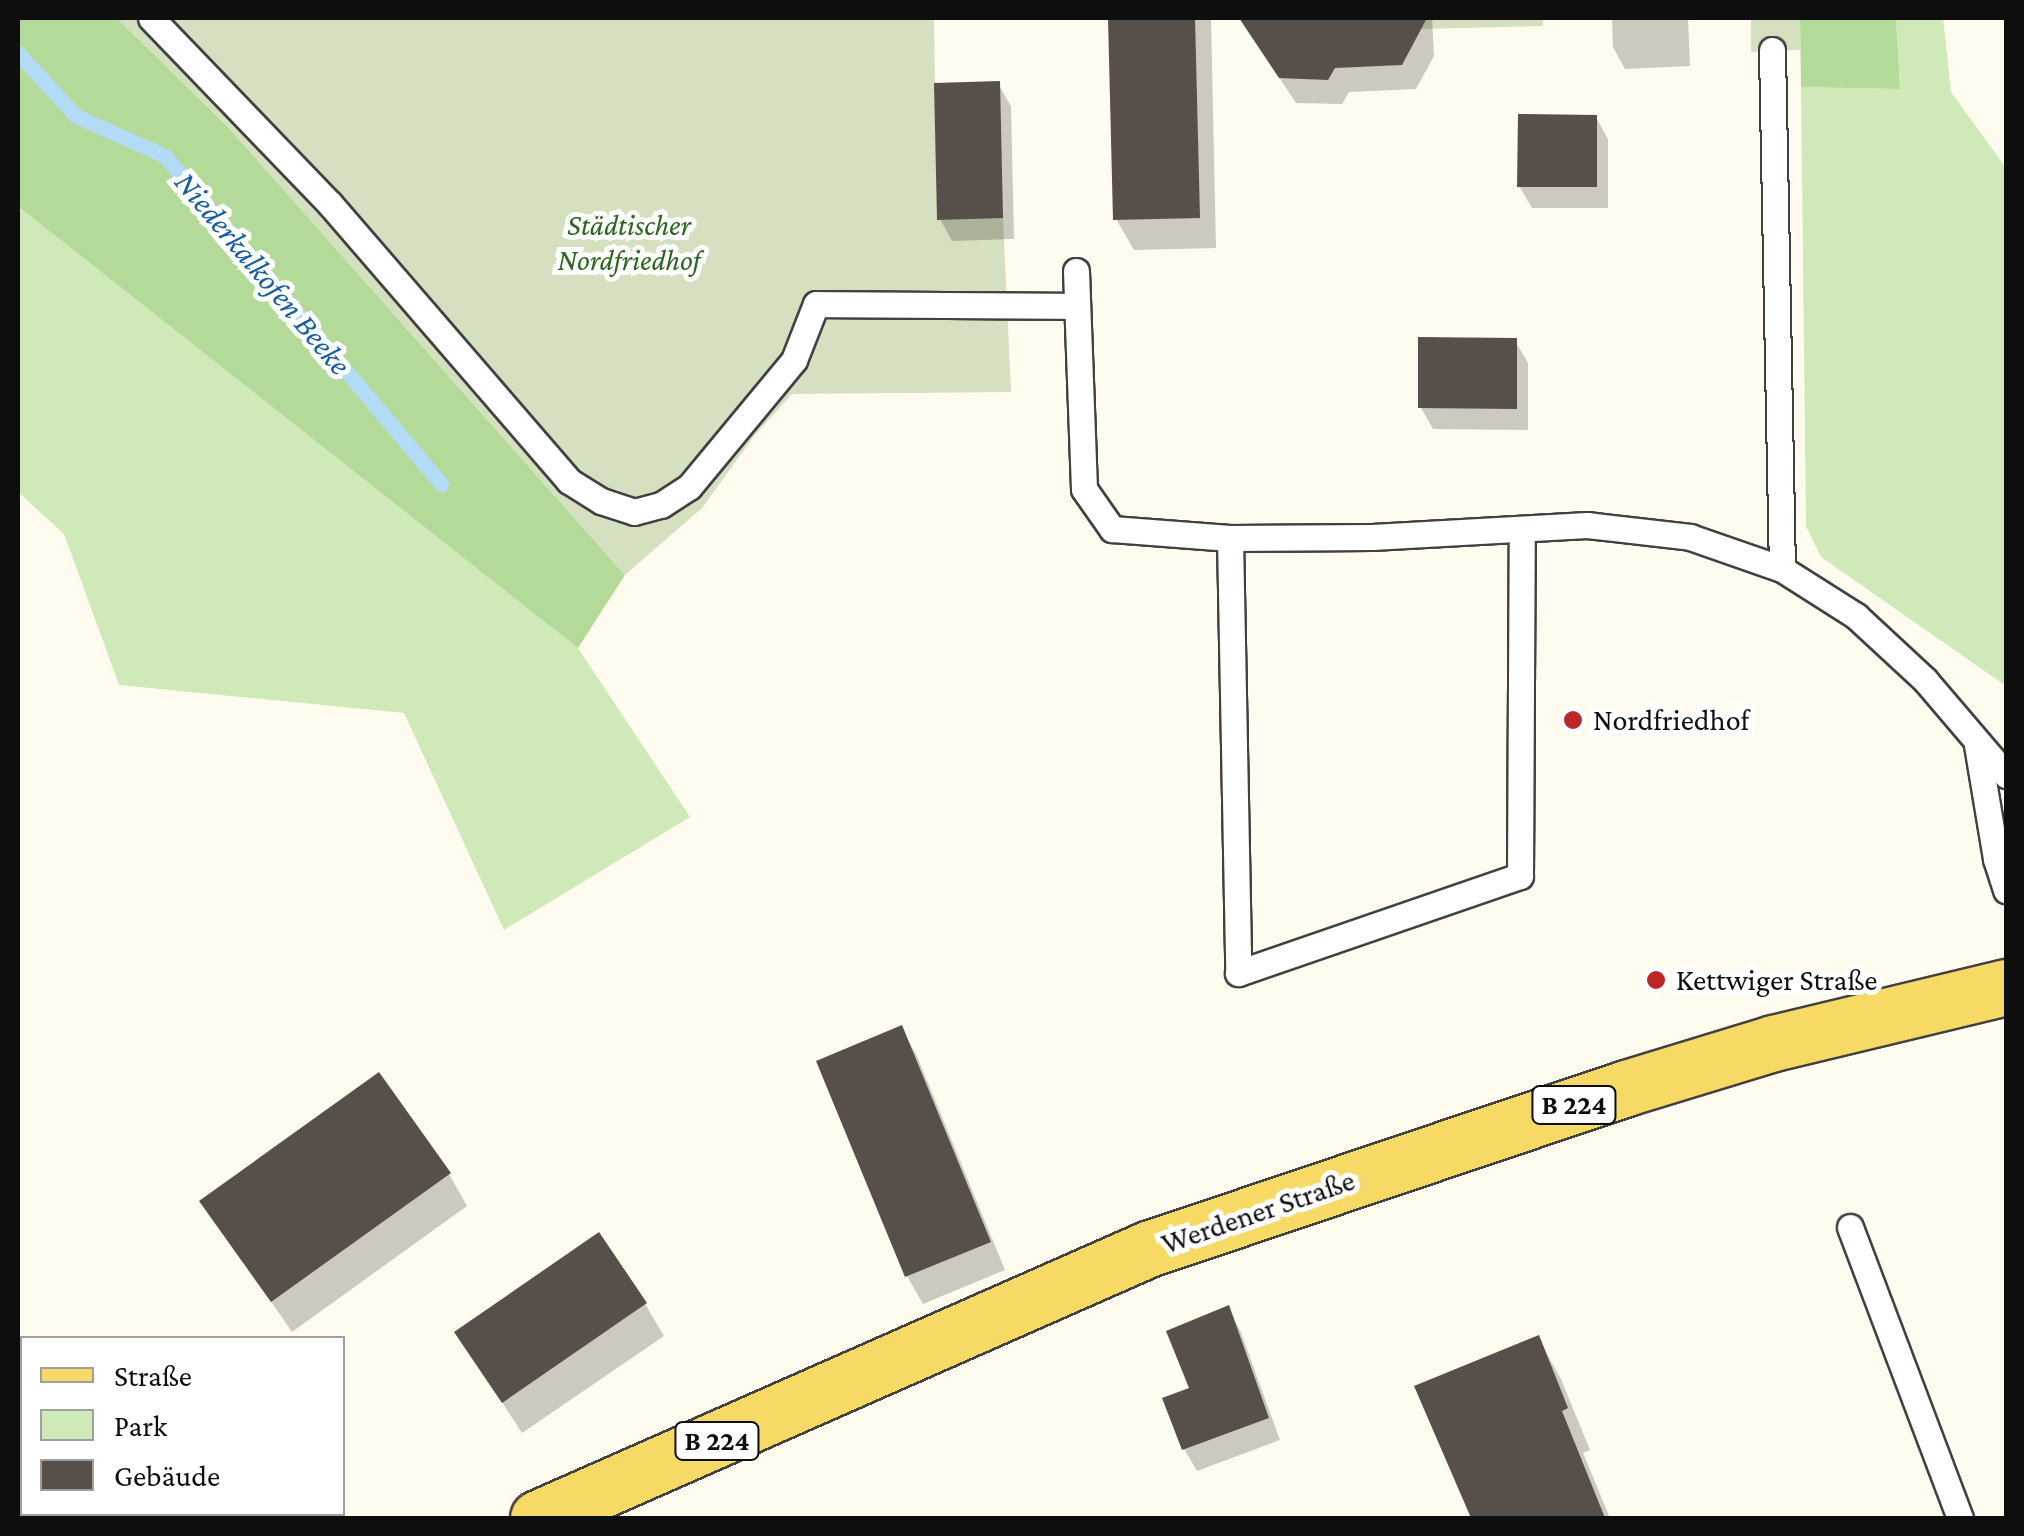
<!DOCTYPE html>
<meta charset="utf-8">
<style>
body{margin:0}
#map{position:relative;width:2024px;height:1536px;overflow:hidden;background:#fffcef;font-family:"Crimson Pro",serif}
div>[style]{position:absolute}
.green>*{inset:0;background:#d0e9b8}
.forest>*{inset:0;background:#b3da98}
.cemetery>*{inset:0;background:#d5e0c0}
.shadow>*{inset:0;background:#0003}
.stream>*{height:15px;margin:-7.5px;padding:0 7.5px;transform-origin:7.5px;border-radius:7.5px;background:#b4dbf6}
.building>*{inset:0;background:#564f4a}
.roads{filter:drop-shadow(2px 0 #414141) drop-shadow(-2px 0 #414141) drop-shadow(0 2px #414141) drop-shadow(0 -2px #414141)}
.service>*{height:25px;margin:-12.5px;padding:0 12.5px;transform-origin:12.5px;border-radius:12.5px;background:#fff}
.primary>*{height:55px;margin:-27.5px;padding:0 27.5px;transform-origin:27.5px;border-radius:27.5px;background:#f7d966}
.dots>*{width:28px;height:28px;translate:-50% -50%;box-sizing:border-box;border:5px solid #fff;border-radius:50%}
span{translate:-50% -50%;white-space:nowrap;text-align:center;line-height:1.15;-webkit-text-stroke:10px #fff;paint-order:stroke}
.shield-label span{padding:2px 8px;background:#fff;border:2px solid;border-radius:8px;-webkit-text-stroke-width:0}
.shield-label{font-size:28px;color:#0e0e0e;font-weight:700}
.park-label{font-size:30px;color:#2b651e;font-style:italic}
.poi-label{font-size:30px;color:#0e0e0e}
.left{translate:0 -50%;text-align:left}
.street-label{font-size:30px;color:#0e0e0e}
.water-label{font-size:32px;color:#185f9f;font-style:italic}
.frame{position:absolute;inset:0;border:20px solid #0e0e0e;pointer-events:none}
.legend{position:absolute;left:20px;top:1336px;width:325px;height:180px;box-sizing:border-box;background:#fff;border:2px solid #9f9f9f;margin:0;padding:12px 18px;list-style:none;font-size:30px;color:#0e0e0e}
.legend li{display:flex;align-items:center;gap:20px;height:50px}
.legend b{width:50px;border:2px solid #9f9f9f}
</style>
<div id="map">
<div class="green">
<i style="clip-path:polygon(1896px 18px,1943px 18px,1951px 92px,2006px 168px,2006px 686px,1821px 557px,1806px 526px,1801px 87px,1900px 89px)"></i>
<i style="clip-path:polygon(18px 193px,578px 648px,690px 817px,504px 930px,404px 713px,119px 685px,64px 534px,18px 492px)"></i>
</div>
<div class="forest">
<i style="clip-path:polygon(18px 18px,117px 18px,228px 127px,625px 575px,578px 648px,18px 206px)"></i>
<i style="clip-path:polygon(1800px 18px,1896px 18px,1900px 89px,1801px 87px)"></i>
</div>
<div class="cemetery">
<i style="clip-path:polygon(117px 18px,934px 18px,937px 219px,1003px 218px,1011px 392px,792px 394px,755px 435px,702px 508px,625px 575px,228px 127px)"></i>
<i style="clip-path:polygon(1420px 18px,1543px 18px,1543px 26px,1421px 29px)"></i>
<i style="clip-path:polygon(1751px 18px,1800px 18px,1800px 50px,1751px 52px)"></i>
</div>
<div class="shadow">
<i style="clip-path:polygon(1111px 18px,1211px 18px,1216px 248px,1134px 250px,1116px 219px)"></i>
<i style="clip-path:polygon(1240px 18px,1432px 18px,1434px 56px,1416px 89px,1349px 92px,1342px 104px,1296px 103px)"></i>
<i style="clip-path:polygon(1612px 18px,1688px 18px,1690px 66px,1625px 69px,1613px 47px)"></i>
<i style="clip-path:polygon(998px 84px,1011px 106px,1014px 239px,952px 241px,940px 219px)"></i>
<i style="clip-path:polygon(1596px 117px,1608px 139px,1608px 208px,1532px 208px,1519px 186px)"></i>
<i style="clip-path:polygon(1515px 341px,1528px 363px,1528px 430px,1433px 429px,1421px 408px)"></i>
<i style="clip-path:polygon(901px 1028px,917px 1056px,1005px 1270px,923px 1304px,907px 1276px)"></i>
<i style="clip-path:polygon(449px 1174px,467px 1206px,292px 1332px,202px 1201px)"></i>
<i style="clip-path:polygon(645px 1304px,664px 1336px,522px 1433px,457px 1333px)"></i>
<i style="clip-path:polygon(1228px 1308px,1240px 1330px,1280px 1440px,1197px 1471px,1184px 1449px)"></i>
<i style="clip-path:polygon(1538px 1338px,1561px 1379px,1590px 1450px,1583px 1453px,1610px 1518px,1472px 1518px,1417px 1387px)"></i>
</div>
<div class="stream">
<i style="left:18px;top:53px;width:86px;rotate:47.4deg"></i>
<i style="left:76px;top:116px;width:98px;rotate:24.2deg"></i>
<i style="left:165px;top:156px;width:429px;rotate:49.9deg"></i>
</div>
<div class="building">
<i style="clip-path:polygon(1108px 18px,1195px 18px,1200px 218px,1113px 220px)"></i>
<i style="clip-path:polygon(1239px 18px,1427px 18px,1402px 65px,1335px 68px,1328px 80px,1279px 78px)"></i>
<i style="clip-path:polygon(1000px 81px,1003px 218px,937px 220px,934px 83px)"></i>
<i style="clip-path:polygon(1518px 114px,1597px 115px,1597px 187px,1517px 187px)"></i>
<i style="clip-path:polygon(1418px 337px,1517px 338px,1517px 409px,1418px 408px)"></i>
<i style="clip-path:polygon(902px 1025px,991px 1242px,905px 1277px,816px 1061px)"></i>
<i style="clip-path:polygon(379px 1072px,451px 1173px,271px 1302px,199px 1201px)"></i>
<i style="clip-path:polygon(599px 1232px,647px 1303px,502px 1403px,454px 1332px)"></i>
<i style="clip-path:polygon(1229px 1305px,1269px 1418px,1182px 1450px,1162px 1398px,1189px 1388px,1166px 1331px)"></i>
<i style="clip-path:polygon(1539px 1335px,1568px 1408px,1562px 1411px,1605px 1518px,1471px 1518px,1414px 1386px)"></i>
</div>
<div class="roads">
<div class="service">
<i style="left:151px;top:18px;width:258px;rotate:46.1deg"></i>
<i style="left:330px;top:204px;width:366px;rotate:49.2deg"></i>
<i style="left:569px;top:481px;width:38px;rotate:32deg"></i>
<i style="left:601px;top:501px;width:35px;rotate:18deg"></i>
<i style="left:634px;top:512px;width:28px;rotate:-15deg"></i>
<i style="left:661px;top:505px;width:33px;rotate:-33deg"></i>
<i style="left:689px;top:487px;width:165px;rotate:-50.4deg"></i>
<i style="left:794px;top:360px;width:60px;rotate:-68.6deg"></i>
<i style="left:816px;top:304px;width:261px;rotate:0.4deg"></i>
<i style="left:1772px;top:50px;width:519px;rotate:88.9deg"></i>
<i style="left:1076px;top:271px;width:218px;rotate:87.9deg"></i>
<i style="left:1084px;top:489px;width:49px;rotate:55deg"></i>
<i style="left:1112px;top:529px;width:118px;rotate:4.4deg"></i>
<i style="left:1230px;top:538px;width:142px;rotate:-0.4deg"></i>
<i style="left:1372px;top:537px;width:215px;rotate:-3.2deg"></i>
<i style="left:1587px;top:525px;width:104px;rotate:6.6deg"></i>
<i style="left:1690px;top:537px;width:97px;rotate:19.2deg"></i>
<i style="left:1782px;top:569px;width:88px;rotate:32.4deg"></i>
<i style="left:1856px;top:616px;width:94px;rotate:42.8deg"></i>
<i style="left:1925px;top:680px;width:125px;rotate:49.5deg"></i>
<i style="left:1230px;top:538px;width:435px;rotate:88.9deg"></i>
<i style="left:1238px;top:973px;width:298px;rotate:-19deg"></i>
<i style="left:1520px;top:876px;width:347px;rotate:-89.7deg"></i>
<i style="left:1977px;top:745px;width:116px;rotate:80.5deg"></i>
<i style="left:1996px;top:859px;width:33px;rotate:72deg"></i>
<i style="left:1850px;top:1227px;width:311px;rotate:69.3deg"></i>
</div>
<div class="primary">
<i style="left:538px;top:1518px;width:667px;rotate:-23.8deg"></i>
<i style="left:1148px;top:1249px;width:504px;rotate:-18.61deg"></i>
<i style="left:1626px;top:1088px;width:154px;rotate:-17deg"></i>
<i style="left:1773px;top:1043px;width:240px;rotate:-13.5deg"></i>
</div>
</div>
<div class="dots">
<i style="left:1573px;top:720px;background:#bd2729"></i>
<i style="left:1656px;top:980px;background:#bd2729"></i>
</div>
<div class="shield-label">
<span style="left:1574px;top:1105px">B 224</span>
<span style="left:717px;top:1441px">B 224</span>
</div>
<div class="park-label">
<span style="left:629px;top:242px">Städtischer<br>Nordfriedhof</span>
</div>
<div class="poi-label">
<span class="left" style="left:1593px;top:720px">Nordfriedhof</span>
<span class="left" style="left:1676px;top:980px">Kettwiger Straße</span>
</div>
<div class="street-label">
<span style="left:1258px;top:1212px;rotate:-19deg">Werdener Straße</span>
</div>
<div class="water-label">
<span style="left:263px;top:273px;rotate:50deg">Niederkalkofen Beeke</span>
</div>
<div class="frame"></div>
<ul class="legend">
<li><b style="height:12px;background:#f7d966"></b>Straße</li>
<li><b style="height:28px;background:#d0e9b8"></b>Park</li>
<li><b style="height:28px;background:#564f4a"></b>Gebäude</li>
</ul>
</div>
